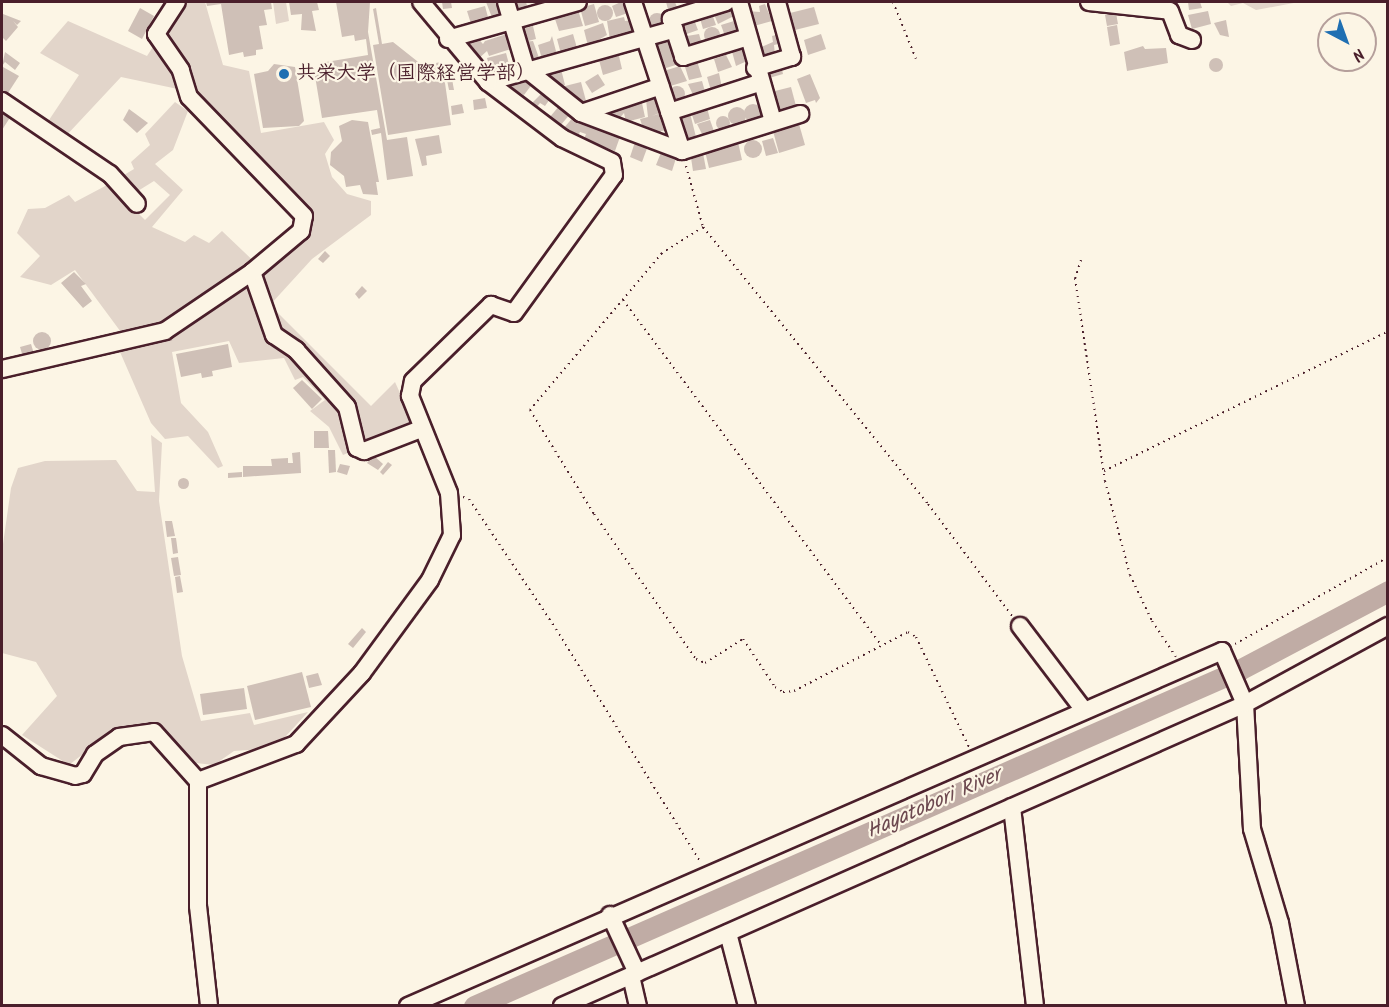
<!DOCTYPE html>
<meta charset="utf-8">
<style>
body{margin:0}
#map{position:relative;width:1389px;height:1007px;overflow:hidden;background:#fcf5e5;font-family:Kalam,"Klee One",sans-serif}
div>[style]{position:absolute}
.green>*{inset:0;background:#e2d5ca}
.river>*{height:21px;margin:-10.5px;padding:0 10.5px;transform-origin:10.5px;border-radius:10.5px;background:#c0aca5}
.building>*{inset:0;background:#cfc0b7}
.round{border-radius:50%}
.path>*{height:2px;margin-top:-1px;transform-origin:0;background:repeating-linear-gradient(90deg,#4a1f2b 0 1.5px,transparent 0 6px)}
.roads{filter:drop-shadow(2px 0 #4a1f2b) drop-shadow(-2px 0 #4a1f2b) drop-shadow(0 2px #4a1f2b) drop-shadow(0 -2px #4a1f2b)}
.minor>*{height:16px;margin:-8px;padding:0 8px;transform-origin:8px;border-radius:8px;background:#fcf5e5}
.dots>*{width:16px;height:16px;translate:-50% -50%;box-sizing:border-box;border:3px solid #fcf5e5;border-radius:50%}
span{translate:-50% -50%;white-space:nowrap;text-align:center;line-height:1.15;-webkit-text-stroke:4.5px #fcf5e5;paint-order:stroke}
.poi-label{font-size:20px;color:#4a1f2b;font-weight:700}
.left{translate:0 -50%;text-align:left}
.water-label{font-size:21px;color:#6d4950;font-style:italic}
.frame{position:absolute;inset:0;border:3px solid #4a1f2b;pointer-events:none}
.north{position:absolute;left:1317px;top:12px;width:60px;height:60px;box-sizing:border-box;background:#fcf5e5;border:2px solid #b59f9b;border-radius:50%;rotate:139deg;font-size:16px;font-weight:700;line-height:24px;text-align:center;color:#4a1f2b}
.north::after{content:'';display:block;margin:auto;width:21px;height:27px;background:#1f6fb2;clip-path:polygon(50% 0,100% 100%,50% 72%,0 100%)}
</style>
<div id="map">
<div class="green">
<i style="clip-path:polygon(182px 2px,205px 2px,223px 65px,249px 71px,261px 133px,324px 122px,334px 140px,325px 154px,332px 177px,347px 194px,371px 201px,371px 215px,312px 259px,270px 305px,371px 406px,395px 382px,414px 424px,343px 455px,329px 427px,310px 411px,325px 400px,303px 377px,295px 380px,284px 358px,239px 363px,229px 341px,172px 352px,181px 403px,208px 432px,223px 466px,218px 468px,188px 436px,165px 439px,151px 423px,120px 352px,132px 347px,75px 270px,51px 285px,20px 277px,40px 256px,17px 233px,28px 209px,45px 208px,69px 195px,75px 202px,109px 184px,145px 220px,170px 195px,154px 181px,133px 194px,119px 178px,134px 169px,131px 162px,150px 145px,145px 134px,175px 102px,188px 111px,173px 150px,155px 164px,183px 190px,152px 227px,185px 242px,194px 235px,209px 243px,222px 231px,264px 271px,312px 218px,192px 92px,121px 77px,64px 138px,45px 126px,79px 75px,40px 53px,68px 21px,147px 56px)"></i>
<i style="clip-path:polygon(273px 2px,286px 2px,289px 21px,276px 24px)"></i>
<i style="clip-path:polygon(1227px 2px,1299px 2px,1256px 10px,1243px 3px,1231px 6px)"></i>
<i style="clip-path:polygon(151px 435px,162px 443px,159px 501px,182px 656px,201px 721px,250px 713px,254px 725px,308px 712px,275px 748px,234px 751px,214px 765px,196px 763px,164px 730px,102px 739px,69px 765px,22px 735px,57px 696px,36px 662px,2px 653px,2px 551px,11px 488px,18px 468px,45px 461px,116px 460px,137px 491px,155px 492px)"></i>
</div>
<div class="river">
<i style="left:474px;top:1006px;width:836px;rotate:-23.71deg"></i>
<i style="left:1239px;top:670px;width:169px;rotate:-27.9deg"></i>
</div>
<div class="building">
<i style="clip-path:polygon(206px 2px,271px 2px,272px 9px,264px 10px,267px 25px,259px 26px,263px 49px,256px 50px,256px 55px,244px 57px,243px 52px,229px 55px,221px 4px,207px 6px)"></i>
<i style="clip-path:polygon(289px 2px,317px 2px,319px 10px,312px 11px,316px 31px,301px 30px,302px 14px,291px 15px)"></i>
<i style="clip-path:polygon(336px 2px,370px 2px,368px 32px,387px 140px,407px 137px,413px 176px,387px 180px,381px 133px,372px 135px,371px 130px,380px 128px,377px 110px,322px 118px,315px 76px,323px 72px,326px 62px,368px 55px,366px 39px,355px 41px,354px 35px,342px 37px)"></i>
<i style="clip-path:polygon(442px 2px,451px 2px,452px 8px,443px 9px)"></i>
<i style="clip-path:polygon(486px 2px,500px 2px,501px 18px,493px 20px)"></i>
<i style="clip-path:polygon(513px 2px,526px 2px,528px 10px,516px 13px)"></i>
<i style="clip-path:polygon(621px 2px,627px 2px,631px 12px,616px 17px,612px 6px)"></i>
<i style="clip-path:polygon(666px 2px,675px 2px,678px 10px,669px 13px)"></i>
<i style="clip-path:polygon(1188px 2px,1200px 2px,1202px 8px,1189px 10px)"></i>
<i style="clip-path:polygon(594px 4px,599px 22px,585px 26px,580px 8px)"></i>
<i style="clip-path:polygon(765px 4px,772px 21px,750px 27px,746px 11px,760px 12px,759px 6px)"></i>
<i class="round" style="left:597px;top:5px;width:16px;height:16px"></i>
<i style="clip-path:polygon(485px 6px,489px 21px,472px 27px,467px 11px)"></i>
<i style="clip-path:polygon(731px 7px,734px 16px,718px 24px,713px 12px)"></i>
<i style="clip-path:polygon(814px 7px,819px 24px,795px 30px,790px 13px)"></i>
<i style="clip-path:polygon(140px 8px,154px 16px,142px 39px,128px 31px)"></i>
<i style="clip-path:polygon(376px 8px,382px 44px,393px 42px,422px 65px,442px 62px,451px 125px,388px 135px,373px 45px,379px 44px,373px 9px)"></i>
<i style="clip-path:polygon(578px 10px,583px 26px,559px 31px,554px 16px)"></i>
<i style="clip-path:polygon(711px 11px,716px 25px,703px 29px,699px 15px)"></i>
<i style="clip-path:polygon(1208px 11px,1211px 24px,1192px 29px,1188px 15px)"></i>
<i style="clip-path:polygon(1116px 13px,1118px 24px,1107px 26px,1105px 15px)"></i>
<i class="round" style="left:649px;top:13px;width:16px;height:16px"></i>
<i style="clip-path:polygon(3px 14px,21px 21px,17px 25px,13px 21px,18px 27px,6px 41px,2px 37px)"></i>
<i style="clip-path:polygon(624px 17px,625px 21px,633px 20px,635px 34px,610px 40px,607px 21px)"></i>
<i style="clip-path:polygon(693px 17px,698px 30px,681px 36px,679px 31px,687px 29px,682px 29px,679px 21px)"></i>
<i style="clip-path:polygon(1226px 20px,1229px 37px,1220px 35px,1214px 23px)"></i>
<i style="clip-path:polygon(734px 21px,738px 33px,726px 39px,721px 25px)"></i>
<i style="clip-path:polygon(603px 23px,607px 35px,588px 46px,584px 30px)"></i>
<i style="clip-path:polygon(1117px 25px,1120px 44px,1110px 46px,1107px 27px)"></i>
<i style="clip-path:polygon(533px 26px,536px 39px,524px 42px,533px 41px,539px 58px,533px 60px,531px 56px,527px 57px,519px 30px)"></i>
<i class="round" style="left:704px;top:27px;width:16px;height:16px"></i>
<i style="clip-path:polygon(510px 33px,514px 48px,489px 56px,487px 51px,477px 60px,463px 44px,474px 34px,483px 44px,485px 41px)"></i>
<i style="clip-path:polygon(573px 34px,577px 48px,561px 54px,557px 39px)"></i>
<i style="clip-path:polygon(699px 34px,702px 44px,687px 49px,687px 36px)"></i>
<i style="clip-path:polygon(780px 34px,783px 43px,774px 45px,775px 55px,760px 60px,757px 49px,773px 42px,772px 36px)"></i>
<i style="clip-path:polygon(821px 34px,826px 49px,808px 55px,804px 40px)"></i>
<i style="clip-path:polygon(552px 36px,557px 55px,542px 59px,538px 45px,550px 41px)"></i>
<i style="clip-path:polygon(672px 41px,679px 64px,666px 68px,657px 45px)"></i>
<i style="clip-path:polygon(1143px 46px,1145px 49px,1166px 48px,1168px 63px,1127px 71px,1124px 52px)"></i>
<i style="clip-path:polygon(743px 47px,747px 61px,736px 66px,731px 48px)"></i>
<i style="clip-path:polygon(5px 52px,20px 63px,15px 70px,5px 62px,2px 66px)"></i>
<i style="clip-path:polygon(618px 52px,622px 69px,603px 75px,599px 60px)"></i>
<i style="clip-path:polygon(506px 53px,510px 68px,491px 73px,487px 58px)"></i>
<i style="clip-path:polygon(726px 55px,732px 67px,718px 72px,714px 59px)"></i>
<i class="round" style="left:1209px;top:58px;width:14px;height:14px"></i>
<i style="clip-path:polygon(697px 61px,702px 77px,689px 80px,685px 67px)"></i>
<i style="clip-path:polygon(274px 64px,295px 67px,304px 121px,299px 126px,263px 128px,254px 74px,268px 71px)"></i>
<i style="clip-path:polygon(781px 65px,783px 74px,769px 78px,767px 69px)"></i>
<i style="clip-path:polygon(680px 66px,687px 81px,667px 87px,667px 70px)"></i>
<i style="clip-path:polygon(3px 67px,19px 76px,6px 96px,2px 93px)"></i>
<i style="clip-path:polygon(561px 69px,565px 85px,555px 88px,539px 72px)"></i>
<i style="clip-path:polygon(719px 73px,722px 88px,711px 91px,707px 77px)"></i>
<i style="clip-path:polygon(598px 74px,605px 85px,592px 93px,585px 82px)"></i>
<i style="clip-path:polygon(810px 74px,820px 98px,816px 103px,815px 100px,806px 103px,797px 79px)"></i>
<i style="clip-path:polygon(526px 76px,533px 83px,524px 95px,502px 83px)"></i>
<i style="clip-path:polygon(452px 79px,454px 90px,449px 90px,447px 80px)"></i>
<i style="clip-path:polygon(702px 81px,706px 95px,694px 97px,688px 84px)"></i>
<i style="clip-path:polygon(581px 82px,586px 101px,577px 104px,561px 87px)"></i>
<i class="round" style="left:669px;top:86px;width:16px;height:16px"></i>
<i style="clip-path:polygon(791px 87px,796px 106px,776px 112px,771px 92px)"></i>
<i style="clip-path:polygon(542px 93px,550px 99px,545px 106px,540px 103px,536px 108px,531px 104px)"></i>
<i style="clip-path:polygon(656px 94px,662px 112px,652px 116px,664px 112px,670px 130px,661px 131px,659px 137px,644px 131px,640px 119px,648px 117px,646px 100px)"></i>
<i style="clip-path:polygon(485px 98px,487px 108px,474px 110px,473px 100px)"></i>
<i style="clip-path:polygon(633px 100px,634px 105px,642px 103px,645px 117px,626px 122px,624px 113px,618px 120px,609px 119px,608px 112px,599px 109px)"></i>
<i style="clip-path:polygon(462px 104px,464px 113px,452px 115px,451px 106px)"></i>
<i style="clip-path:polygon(706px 104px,710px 119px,695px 124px,691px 112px)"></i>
<i class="round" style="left:744px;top:104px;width:18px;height:18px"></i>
<i style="clip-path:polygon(560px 105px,571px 113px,560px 126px,549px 118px)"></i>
<i class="round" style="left:728px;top:107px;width:18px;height:18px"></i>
<i style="clip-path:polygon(129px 109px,148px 123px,137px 133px,123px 120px)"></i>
<i style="clip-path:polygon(689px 109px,697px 141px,688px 144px,687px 140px,693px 137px,682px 141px,677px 122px,682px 120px,679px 111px)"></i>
<i style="clip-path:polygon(2px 110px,11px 116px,2px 130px)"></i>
<i style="clip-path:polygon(575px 115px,621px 134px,615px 151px,584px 139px,586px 134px,580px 132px,577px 138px,563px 129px)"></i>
<i class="round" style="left:716px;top:116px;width:14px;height:14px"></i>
<i style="clip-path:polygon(352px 120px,368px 122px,379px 182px,376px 182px,378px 195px,363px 194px,360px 185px,346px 187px,344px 176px,330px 165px,331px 152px,342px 141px,339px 126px)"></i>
<i style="clip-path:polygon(710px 120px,715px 134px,704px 138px,697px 124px)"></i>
<i style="clip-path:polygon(799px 124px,805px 145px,779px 153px,773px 131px)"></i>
<i style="clip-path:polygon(439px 135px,442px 153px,426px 156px,427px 165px,422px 166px,415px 139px)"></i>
<i style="clip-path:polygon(773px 138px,778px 153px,766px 156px,762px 141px)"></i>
<i style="clip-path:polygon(636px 139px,649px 143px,642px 162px,630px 157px)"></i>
<i class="round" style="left:744px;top:140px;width:18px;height:18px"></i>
<i style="clip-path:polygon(738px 142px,742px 160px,709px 168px,704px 147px)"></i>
<i style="clip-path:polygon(702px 148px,706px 169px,693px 171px,690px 151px)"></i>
<i style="clip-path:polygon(662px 150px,677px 155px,672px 171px,656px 165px)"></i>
<i style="clip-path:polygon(325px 251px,330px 256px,323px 263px,318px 259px)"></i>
<i style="clip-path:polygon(74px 272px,86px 284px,81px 286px,92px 301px,83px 308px,61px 283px)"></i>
<i style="clip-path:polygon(362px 286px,367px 291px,359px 299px,355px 294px)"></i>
<i class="round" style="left:33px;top:332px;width:18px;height:18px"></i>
<i style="clip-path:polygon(31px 344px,34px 354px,23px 357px,20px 347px)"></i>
<i style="clip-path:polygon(228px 344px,232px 367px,212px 371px,213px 376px,202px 378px,201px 373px,181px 377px,176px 354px)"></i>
<i style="clip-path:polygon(302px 380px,322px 399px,312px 409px,293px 388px)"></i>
<i style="clip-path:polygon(314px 431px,328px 431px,329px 448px,314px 448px)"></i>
<i style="clip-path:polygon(328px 450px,335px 450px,336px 472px,329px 473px)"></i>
<i style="clip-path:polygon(300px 452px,301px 473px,243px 477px,243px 466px,272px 466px,271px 459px,288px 458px,288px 463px,293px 463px,292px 453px)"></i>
<i style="clip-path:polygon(373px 455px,383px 464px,378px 470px,367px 463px)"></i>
<i style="clip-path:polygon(388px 462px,392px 465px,383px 475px,380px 472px)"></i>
<i style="clip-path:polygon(340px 464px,350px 466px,347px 475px,337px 472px)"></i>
<i style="clip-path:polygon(242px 472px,242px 477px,228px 478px,228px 473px)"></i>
<i class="round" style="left:177.5px;top:477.5px;width:11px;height:11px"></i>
<i style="clip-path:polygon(165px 521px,172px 521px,175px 536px,167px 537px)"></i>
<i style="clip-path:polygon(171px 538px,176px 538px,178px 553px,173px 554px)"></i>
<i style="clip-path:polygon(178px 557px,181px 575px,174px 576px,171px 558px)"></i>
<i style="clip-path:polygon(180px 576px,183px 592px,177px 593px,175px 577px)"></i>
<i style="clip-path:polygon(362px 628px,366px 632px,353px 648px,348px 644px)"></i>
<i style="clip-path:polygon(302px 672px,311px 707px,255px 720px,247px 686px)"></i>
<i style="clip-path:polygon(318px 673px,322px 685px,309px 688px,306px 676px)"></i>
<i style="clip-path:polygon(244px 688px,247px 709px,203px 715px,200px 694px)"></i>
</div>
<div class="path">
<i style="left:893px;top:2px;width:61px;rotate:68deg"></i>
<i style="left:686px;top:166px;width:63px;rotate:74.4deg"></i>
<i style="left:703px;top:227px;width:357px;rotate:50.9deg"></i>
<i style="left:928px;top:504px;width:140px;rotate:53.1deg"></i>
<i style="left:703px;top:227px;width:49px;rotate:147.6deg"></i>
<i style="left:662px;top:253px;width:205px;rotate:130.1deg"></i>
<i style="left:530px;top:410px;width:122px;rotate:58.4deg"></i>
<i style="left:594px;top:514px;width:177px;rotate:54.9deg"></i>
<i style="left:696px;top:659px;width:10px;rotate:24deg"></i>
<i style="left:705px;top:663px;width:45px;rotate:-32.3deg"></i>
<i style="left:743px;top:639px;width:58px;rotate:56.3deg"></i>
<i style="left:775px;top:687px;width:9px;rotate:32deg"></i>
<i style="left:783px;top:692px;width:11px;rotate:-5deg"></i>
<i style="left:794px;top:691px;width:128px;rotate:-27.4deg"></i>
<i style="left:908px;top:632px;width:9px;rotate:32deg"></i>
<i style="left:916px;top:637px;width:122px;rotate:64.3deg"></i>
<i style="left:1081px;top:260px;width:19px;rotate:108deg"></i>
<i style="left:1075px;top:278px;width:205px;rotate:81.6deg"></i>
<i style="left:1105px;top:481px;width:97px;rotate:75.1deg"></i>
<i style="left:1130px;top:575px;width:51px;rotate:64.4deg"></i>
<i style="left:1152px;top:621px;width:43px;rotate:56.3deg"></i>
<i style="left:623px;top:300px;width:431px;rotate:53.2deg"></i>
<i style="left:1104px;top:471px;width:317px;rotate:-26.2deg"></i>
<i style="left:463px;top:497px;width:6px;rotate:18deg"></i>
<i style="left:469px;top:499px;width:156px;rotate:56.2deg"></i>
<i style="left:556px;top:629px;width:275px;rotate:58.2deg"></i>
<i style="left:1235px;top:644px;width:176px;rotate:-29.6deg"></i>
</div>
<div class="roads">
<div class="minor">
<i style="left:506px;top:2px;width:70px;rotate:73.4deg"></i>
<i style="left:526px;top:69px;width:70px;rotate:38.7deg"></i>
<i style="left:581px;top:113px;width:108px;rotate:20.6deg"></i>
<i style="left:682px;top:151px;width:124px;rotate:-17.4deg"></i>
<i style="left:633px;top:2px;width:157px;rotate:71.8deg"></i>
<i style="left:726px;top:2px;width:58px;rotate:162.8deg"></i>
<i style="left:671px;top:19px;width:40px;rotate:72deg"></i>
<i style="left:683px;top:57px;width:68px;rotate:-17.1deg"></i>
<i style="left:739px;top:2px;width:124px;rotate:74.1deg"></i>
<i style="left:1089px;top:2px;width:81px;rotate:6.3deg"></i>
<i style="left:1170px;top:11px;width:26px;rotate:69deg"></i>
<i style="left:1179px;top:35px;width:14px;rotate:21deg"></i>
<i style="left:448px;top:39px;width:135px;rotate:-15.9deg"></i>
<i style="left:755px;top:68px;width:39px;rotate:-17deg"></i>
<i style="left:792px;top:57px;width:57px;rotate:-105.3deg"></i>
<i style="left:488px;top:82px;width:194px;rotate:-15.8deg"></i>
<i style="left:2px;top:101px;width:130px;rotate:34.1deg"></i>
<i style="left:110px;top:174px;width:40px;rotate:48deg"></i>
<i style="left:669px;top:112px;width:95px;rotate:-17.9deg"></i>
<i style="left:581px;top:113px;width:84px;rotate:-18.6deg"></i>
<i style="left:252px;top:272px;width:67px;rotate:70.8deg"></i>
<i style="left:274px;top:335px;width:27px;rotate:34deg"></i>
<i style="left:296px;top:350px;width:76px;rotate:48.2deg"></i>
<i style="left:347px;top:407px;width:42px;rotate:76.3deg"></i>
<i style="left:357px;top:448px;width:8px;rotate:23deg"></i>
<i style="left:364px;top:451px;width:61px;rotate:-21.1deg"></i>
<i style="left:2px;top:369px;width:167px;rotate:-13.1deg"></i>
<i style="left:165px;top:331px;width:105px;rotate:-34.1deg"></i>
<i style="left:252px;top:272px;width:64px;rotate:-39.9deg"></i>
<i style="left:301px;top:231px;width:15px;rotate:-79deg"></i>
<i style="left:304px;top:216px;width:165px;rotate:-134deg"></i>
<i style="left:189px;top:97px;width:28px;rotate:-107deg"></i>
<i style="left:181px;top:70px;width:44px;rotate:-124.8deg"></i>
<i style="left:156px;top:34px;width:38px;rotate:-57deg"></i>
<i style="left:1020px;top:626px;width:104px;rotate:52.8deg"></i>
<i style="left:2px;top:735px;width:50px;rotate:38.5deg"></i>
<i style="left:41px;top:766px;width:35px;rotate:16deg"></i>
<i style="left:75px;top:776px;width:8px;rotate:-14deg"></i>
<i style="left:83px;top:774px;width:23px;rotate:-59deg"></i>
<i style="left:95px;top:754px;width:29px;rotate:-35deg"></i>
<i style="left:119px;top:737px;width:35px;rotate:-8deg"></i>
<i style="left:154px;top:732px;width:66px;rotate:48.1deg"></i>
<i style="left:198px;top:781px;width:125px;rotate:90deg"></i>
<i style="left:198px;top:906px;width:101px;rotate:83.7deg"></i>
<i style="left:198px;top:781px;width:105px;rotate:-20.7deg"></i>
<i style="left:296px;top:744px;width:97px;rotate:-47.1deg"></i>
<i style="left:362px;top:673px;width:115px;rotate:-53.8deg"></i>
<i style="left:430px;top:580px;width:50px;rotate:-63.9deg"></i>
<i style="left:452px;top:535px;width:42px;rotate:-94.1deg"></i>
<i style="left:449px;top:493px;width:105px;rotate:-111.9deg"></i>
<i style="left:410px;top:396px;width:15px;rotate:-79deg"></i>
<i style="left:413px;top:381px;width:109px;rotate:-44.3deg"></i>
<i style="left:491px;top:305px;width:24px;rotate:19deg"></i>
<i style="left:514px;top:313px;width:170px;rotate:-54.1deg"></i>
<i style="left:614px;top:175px;width:13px;rotate:-99deg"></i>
<i style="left:612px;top:162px;width:55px;rotate:-154.4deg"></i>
<i style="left:562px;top:138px;width:93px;rotate:-142.9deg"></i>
<i style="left:488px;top:82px;width:104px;rotate:-129.9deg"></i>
<i style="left:1012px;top:807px;width:200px;rotate:83.4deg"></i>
<i style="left:610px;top:915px;width:64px;rotate:65deg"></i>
<i style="left:728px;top:933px;width:75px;rotate:75.4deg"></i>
<i style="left:631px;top:976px;width:31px;rotate:77deg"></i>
<i style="left:408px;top:1006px;width:888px;rotate:-23.56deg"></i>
<i style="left:1222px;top:651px;width:58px;rotate:66.5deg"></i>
<i style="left:1245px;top:704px;width:125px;rotate:86.8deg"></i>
<i style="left:1252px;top:829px;width:98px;rotate:73.4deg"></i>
<i style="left:1280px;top:923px;width:85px;rotate:79.1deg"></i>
<i style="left:562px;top:1006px;width:747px;rotate:-23.85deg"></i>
<i style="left:1245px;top:704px;width:163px;rotate:-28.6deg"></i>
</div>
</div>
<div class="dots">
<i style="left:284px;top:74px;background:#1f6fb2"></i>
</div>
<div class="poi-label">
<span class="left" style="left:296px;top:74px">共栄大学（国際経営学部）</span>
</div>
<div class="water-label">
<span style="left:934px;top:804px;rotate:-24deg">Hayatobori River</span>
</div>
<div class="frame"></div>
<div class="north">N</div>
</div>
